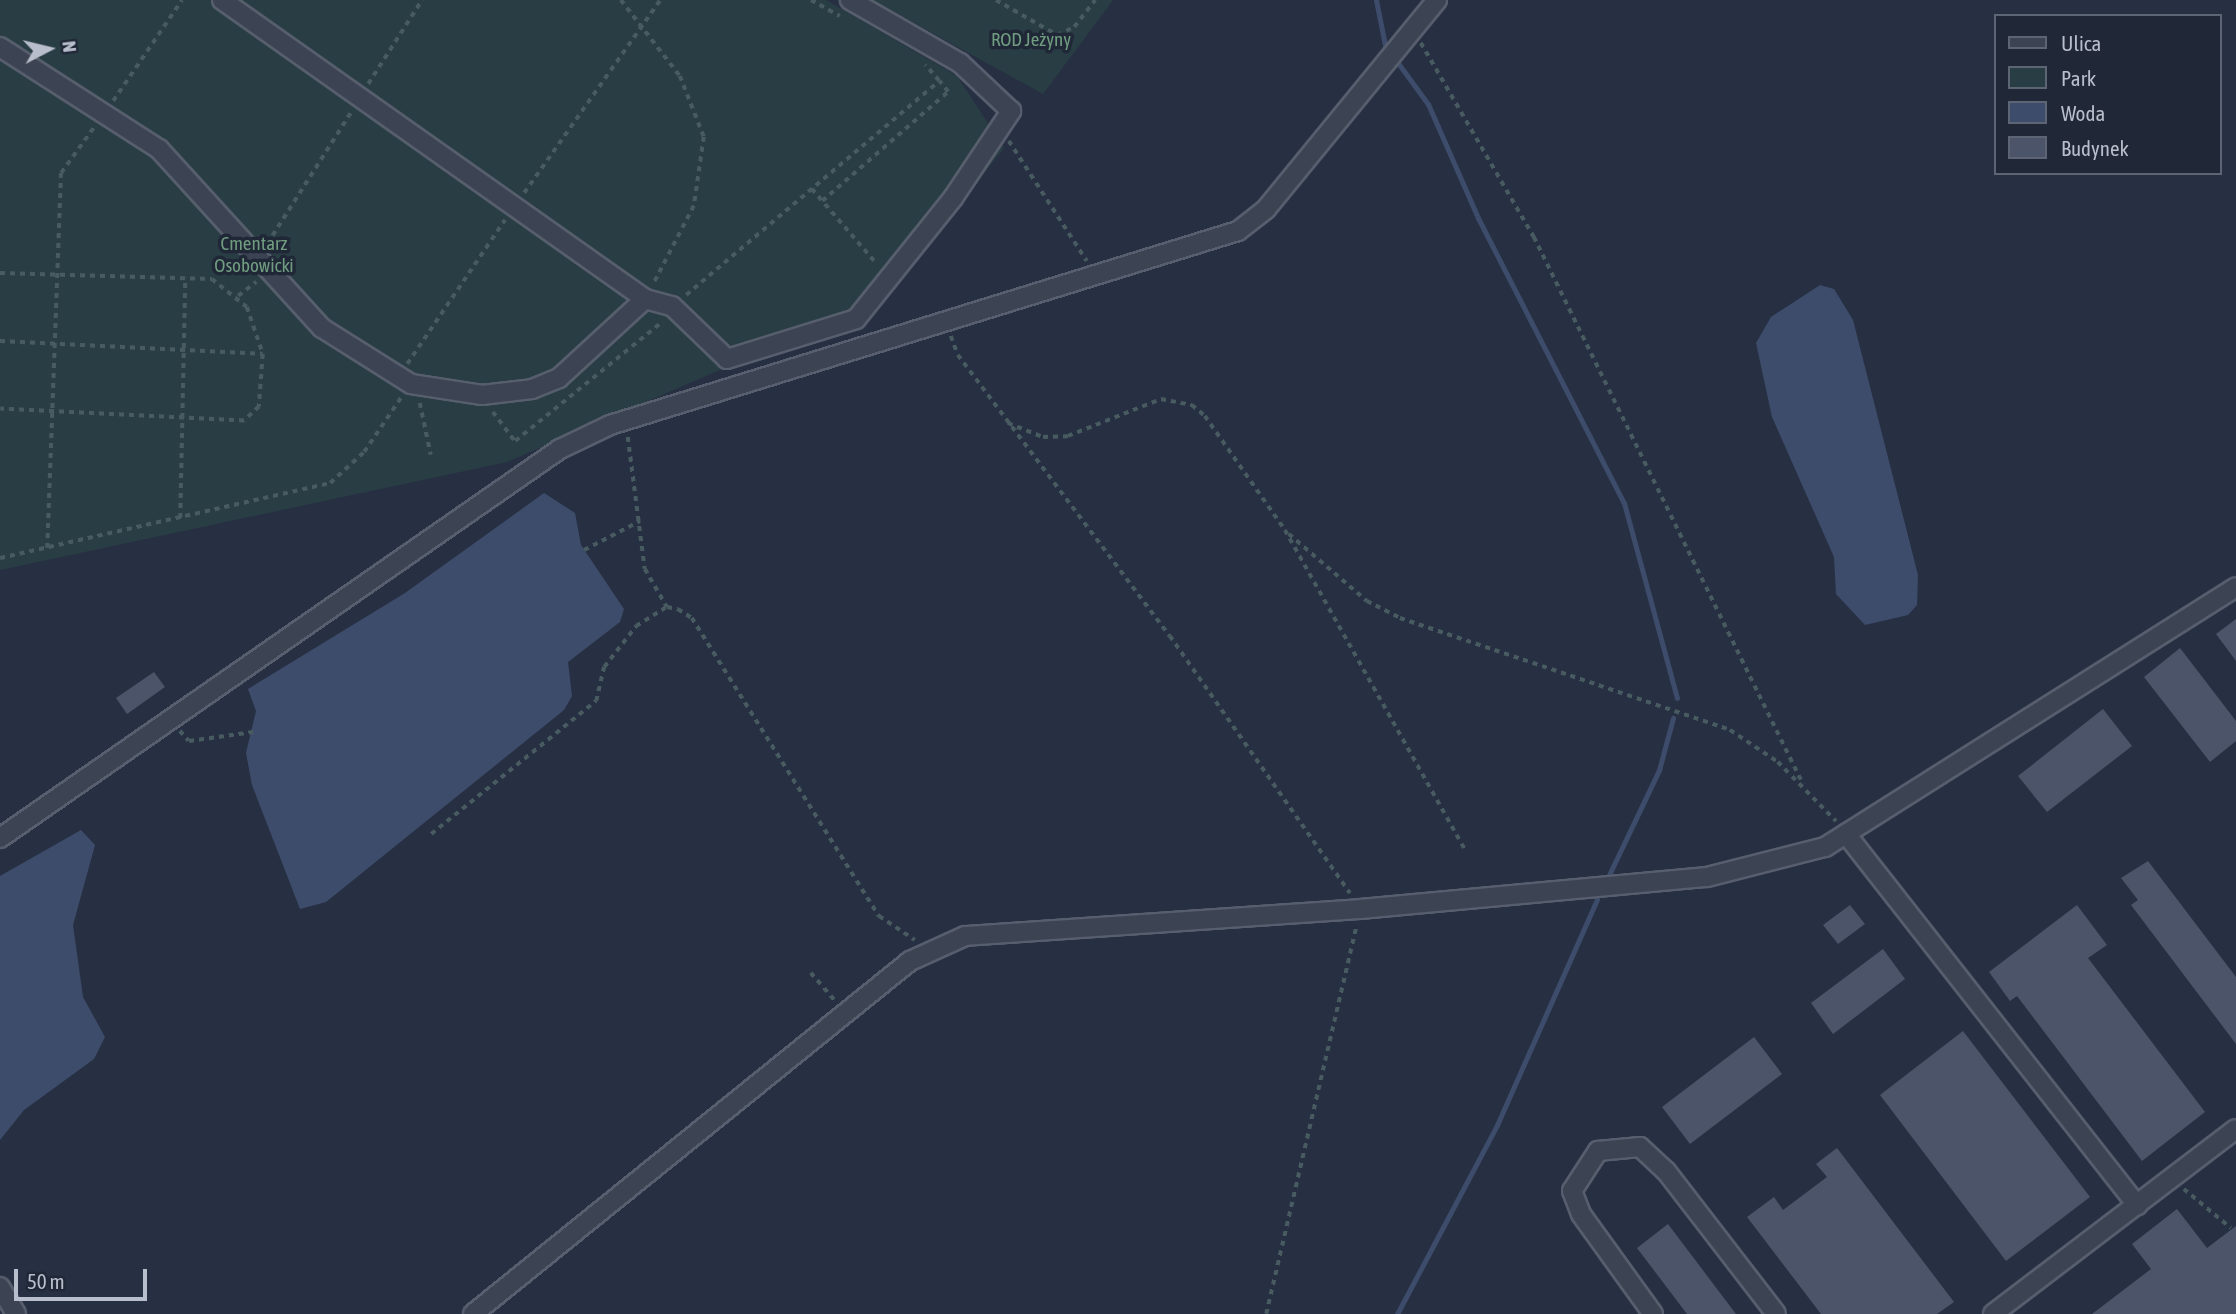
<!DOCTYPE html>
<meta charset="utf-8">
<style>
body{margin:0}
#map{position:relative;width:2236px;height:1314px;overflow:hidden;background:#273043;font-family:"Asap Condensed",sans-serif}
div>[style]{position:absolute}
.green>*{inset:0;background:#293e44}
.water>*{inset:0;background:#3e4c6b}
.stream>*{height:5px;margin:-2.5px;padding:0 2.5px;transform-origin:2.5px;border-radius:2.5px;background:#3e4c6b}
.building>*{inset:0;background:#4b5469}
.path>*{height:3.5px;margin-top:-1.75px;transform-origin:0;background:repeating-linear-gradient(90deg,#485b60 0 5px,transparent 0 10px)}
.roads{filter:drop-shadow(2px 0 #575e6d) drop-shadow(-2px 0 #575e6d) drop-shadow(0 2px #575e6d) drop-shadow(0 -2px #575e6d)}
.minor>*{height:18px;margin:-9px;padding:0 9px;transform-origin:9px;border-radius:9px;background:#3c4352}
span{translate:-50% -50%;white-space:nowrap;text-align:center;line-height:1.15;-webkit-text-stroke:7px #202838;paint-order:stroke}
.park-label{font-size:19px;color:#709d7f}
.legend{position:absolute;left:1994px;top:14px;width:228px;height:161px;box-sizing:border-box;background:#202838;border:2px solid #5d6473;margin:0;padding:9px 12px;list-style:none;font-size:21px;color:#b9becc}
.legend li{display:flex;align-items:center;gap:14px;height:35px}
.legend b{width:35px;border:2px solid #5d6473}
.north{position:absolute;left:14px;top:14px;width:70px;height:70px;-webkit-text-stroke:5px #202838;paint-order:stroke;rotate:83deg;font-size:19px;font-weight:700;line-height:28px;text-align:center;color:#b9becc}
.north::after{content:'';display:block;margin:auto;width:24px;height:32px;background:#b9becc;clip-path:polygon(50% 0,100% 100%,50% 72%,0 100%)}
.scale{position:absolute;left:14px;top:1269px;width:133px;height:32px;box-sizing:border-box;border:4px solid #b9becc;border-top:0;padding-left:9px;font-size:21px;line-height:24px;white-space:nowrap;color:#b9becc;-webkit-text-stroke:5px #202838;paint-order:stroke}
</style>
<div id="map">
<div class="green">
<i style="clip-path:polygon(0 0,826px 0,957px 76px,1004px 148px,867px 322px,722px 369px,507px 462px,0 570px)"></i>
<i style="clip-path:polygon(873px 0,1113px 0,1043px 94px)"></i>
</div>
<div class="water">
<i style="clip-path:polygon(1820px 285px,1834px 289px,1853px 320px,1918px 575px,1917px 605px,1908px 615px,1865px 625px,1836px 594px,1834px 557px,1772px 417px,1756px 343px,1771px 317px)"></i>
<i style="clip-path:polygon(544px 493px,575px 513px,581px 545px,624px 609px,620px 622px,568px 662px,572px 696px,564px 710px,326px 902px,300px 909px,252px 785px,246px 753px,256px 711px,248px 689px,405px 593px)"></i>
<i style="clip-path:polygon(81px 830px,95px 845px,73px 925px,83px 997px,105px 1037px,94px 1059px,24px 1110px,0 1140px,0 876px)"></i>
</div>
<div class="stream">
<i style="left:1376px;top:0;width:46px;rotate:78.7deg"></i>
<i style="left:1398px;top:63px;width:51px;rotate:53.8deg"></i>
<i style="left:1428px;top:104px;width:124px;rotate:66.3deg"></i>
<i style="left:1478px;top:218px;width:320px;rotate:62.9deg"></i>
<i style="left:1624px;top:503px;width:202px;rotate:74.8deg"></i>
<i style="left:1608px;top:877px;width:119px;rotate:-64.5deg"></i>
<i style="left:1659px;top:770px;width:54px;rotate:-74.9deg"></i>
<i style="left:1397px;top:1314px;width:214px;rotate:-62.1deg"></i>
<i style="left:1497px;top:1125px;width:247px;rotate:-66.1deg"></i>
</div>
<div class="building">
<i style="clip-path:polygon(2236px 619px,2236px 661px,2216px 634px)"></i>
<i style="clip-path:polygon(2180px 648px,2236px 721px,2236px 741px,2210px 762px,2144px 677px)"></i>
<i style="clip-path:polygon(154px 672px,165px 687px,127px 714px,116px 698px)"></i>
<i style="clip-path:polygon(2103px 709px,2132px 746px,2047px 812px,2018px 776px)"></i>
<i style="clip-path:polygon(2148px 861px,2236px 977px,2236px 1044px,2131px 905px,2138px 900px,2121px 878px)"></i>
<i style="clip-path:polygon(1850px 905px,1865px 924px,1838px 944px,1823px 925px)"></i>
<i style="clip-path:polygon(2077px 905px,2107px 945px,2088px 958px,2205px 1112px,2142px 1161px,2017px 996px,2010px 1001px,1989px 972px)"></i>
<i style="clip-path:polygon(1883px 949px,1905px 979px,1833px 1034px,1811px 1003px)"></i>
<i style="clip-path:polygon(1963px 1031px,2090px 1197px,2006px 1261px,1880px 1095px)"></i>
<i style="clip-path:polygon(1754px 1037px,1782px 1074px,1690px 1144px,1662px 1107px)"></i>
<i style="clip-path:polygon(1837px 1148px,1954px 1302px,1937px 1314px,1821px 1314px,1747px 1217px,1774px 1197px,1783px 1210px,1827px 1177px,1816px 1164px)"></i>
<i style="clip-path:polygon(2177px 1209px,2207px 1248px,2236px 1226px,2236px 1314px,2092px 1314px,2151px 1269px,2132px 1244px)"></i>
<i style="clip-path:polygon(1668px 1224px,1736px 1314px,1687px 1314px,1637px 1248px)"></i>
</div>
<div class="path">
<i style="left:621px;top:0;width:96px;rotate:52.2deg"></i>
<i style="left:680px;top:76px;width:66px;rotate:68.5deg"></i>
<i style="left:704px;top:137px;width:70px;rotate:98.2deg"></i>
<i style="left:694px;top:206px;width:89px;rotate:117.4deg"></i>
<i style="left:811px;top:0;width:33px;rotate:29deg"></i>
<i style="left:996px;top:0;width:70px;rotate:29.8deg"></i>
<i style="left:1057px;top:35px;width:19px;rotate:-25deg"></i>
<i style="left:1074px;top:27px;width:34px;rotate:-52deg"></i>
<i style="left:1421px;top:43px;width:225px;rotate:59.8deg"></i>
<i style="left:1534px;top:237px;width:610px;rotate:63.81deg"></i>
<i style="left:368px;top:84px;width:100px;rotate:-57.3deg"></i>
<i style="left:113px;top:101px;width:122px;rotate:-55.7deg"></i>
<i style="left:1009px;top:141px;width:143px;rotate:57deg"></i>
<i style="left:812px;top:189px;width:99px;rotate:49.1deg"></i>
<i style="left:524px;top:193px;width:236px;rotate:-54.8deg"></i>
<i style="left:822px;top:201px;width:167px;rotate:-40.9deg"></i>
<i style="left:948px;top:92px;width:14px;rotate:-129deg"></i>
<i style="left:267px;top:244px;width:156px;rotate:-57.5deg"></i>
<i style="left:0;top:273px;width:212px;rotate:1.6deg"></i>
<i style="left:212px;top:279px;width:45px;rotate:38.7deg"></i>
<i style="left:247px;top:307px;width:50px;rotate:71.2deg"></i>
<i style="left:263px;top:354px;width:53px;rotate:94.3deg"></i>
<i style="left:259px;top:407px;width:21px;rotate:137deg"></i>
<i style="left:244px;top:421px;width:244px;rotate:-177.2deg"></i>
<i style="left:686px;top:295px;width:331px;rotate:-40.2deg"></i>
<i style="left:939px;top:81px;width:21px;rotate:-131deg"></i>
<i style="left:238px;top:296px;width:23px;rotate:-38deg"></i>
<i style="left:951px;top:336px;width:20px;rotate:70deg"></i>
<i style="left:958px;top:355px;width:352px;rotate:53deg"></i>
<i style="left:1170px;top:636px;width:314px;rotate:55deg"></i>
<i style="left:0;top:341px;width:263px;rotate:2.8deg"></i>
<i style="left:407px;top:364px;width:174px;rotate:-55.8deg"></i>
<i style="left:420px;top:403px;width:53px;rotate:78.1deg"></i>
<i style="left:493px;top:412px;width:36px;rotate:53deg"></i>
<i style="left:515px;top:441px;width:189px;rotate:-39deg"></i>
<i style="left:1008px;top:423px;width:38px;rotate:22deg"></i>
<i style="left:1043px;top:437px;width:25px;rotate:-2deg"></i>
<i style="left:1068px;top:436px;width:100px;rotate:-21.7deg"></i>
<i style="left:1161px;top:399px;width:32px;rotate:11deg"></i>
<i style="left:1192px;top:405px;width:17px;rotate:40deg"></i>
<i style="left:1205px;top:416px;width:139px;rotate:54.9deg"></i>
<i style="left:1285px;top:530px;width:367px;rotate:60.6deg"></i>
<i style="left:628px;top:437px;width:133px;rotate:82.7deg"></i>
<i style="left:645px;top:569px;width:44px;rotate:59.9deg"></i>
<i style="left:180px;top:518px;width:240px;rotate:-88.8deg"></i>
<i style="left:1289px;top:534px;width:103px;rotate:40.7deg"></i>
<i style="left:1367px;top:601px;width:37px;rotate:27deg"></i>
<i style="left:1400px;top:618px;width:348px;rotate:18.7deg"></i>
<i style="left:1730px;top:730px;width:58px;rotate:33.7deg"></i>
<i style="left:1778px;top:762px;width:83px;rotate:45.5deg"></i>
<i style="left:47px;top:548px;width:375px;rotate:-87.9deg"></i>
<i style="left:61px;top:173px;width:57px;rotate:-54.3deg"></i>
<i style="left:584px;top:550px;width:63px;rotate:-27.4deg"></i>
<i style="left:0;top:558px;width:338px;rotate:-12.8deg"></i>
<i style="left:330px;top:483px;width:46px;rotate:-42.4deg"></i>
<i style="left:364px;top:452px;width:68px;rotate:-55.8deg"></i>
<i style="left:180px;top:731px;width:13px;rotate:48deg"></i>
<i style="left:189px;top:741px;width:65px;rotate:-8deg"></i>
<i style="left:431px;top:834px;width:212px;rotate:-38.9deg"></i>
<i style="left:596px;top:701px;width:35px;rotate:-77deg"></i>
<i style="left:604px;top:667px;width:52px;rotate:-52deg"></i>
<i style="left:636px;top:626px;width:36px;rotate:-32deg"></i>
<i style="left:667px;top:607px;width:11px;rotate:10deg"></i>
<i style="left:678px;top:609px;width:17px;rotate:33deg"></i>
<i style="left:692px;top:618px;width:352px;rotate:57.9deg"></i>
<i style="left:879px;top:916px;width:43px;rotate:33.7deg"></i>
<i style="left:811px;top:973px;width:37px;rotate:49deg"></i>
<i style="left:2184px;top:1189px;width:61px;rotate:39.7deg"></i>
<i style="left:1266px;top:1314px;width:400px;rotate:-76.9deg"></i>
</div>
<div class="roads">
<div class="minor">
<i style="left:222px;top:0;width:518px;rotate:35.25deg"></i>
<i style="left:645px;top:299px;width:28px;rotate:15deg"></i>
<i style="left:672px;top:306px;width:76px;rotate:43.9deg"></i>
<i style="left:727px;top:359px;width:135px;rotate:-17.2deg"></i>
<i style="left:856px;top:319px;width:155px;rotate:-51.3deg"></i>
<i style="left:953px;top:198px;width:105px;rotate:-56.3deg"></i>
<i style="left:1011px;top:111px;width:70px;rotate:-136.7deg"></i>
<i style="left:960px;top:63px;width:127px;rotate:-150.2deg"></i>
<i style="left:0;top:47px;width:189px;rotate:32.7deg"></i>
<i style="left:159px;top:149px;width:242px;rotate:47.7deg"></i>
<i style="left:322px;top:328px;width:105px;rotate:32.2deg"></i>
<i style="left:411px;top:384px;width:72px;rotate:8.8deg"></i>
<i style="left:482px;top:395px;width:50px;rotate:-6.8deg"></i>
<i style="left:532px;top:389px;width:29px;rotate:-22deg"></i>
<i style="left:559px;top:378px;width:117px;rotate:-42.6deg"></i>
<i style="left:1846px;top:834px;width:472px;rotate:51.9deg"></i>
<i style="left:0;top:838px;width:682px;rotate:-34.79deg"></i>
<i style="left:560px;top:449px;width:55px;rotate:-25.6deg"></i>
<i style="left:610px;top:425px;width:657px;rotate:-17.17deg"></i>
<i style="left:1238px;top:231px;width:36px;rotate:-38deg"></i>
<i style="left:1266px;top:209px;width:270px;rotate:-50.7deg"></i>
<i style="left:0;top:1287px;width:31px;rotate:59deg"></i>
<i style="left:473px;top:1314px;width:562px;rotate:-38.93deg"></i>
<i style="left:910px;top:961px;width:60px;rotate:-24.4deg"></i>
<i style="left:965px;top:936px;width:397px;rotate:-3.9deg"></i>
<i style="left:1361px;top:909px;width:347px;rotate:-5.3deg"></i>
<i style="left:1707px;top:877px;width:122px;rotate:-14.3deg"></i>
<i style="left:1825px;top:847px;width:486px;rotate:-32.3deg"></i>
<i style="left:1653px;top:1314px;width:123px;rotate:-125.8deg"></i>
<i style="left:1581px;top:1214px;width:25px;rotate:-111deg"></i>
<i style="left:1572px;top:1191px;width:48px;rotate:-57deg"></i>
<i style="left:1598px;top:1151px;width:42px;rotate:-5.4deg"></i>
<i style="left:1640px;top:1147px;width:35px;rotate:43deg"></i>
<i style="left:1666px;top:1171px;width:180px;rotate:52.4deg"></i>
<i style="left:1993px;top:1314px;width:305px;rotate:-37.3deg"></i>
</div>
</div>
<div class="park-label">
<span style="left:1031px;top:40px">ROD Jeżyny</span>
<span style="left:254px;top:255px">Cmentarz<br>Osobowicki</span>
</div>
<ul class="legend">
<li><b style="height:9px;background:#3c4352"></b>Ulica</li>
<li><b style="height:19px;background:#293e44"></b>Park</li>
<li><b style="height:19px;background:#3e4c6b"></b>Woda</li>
<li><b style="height:19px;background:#4b5469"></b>Budynek</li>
</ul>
<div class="north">N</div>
<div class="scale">50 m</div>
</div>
